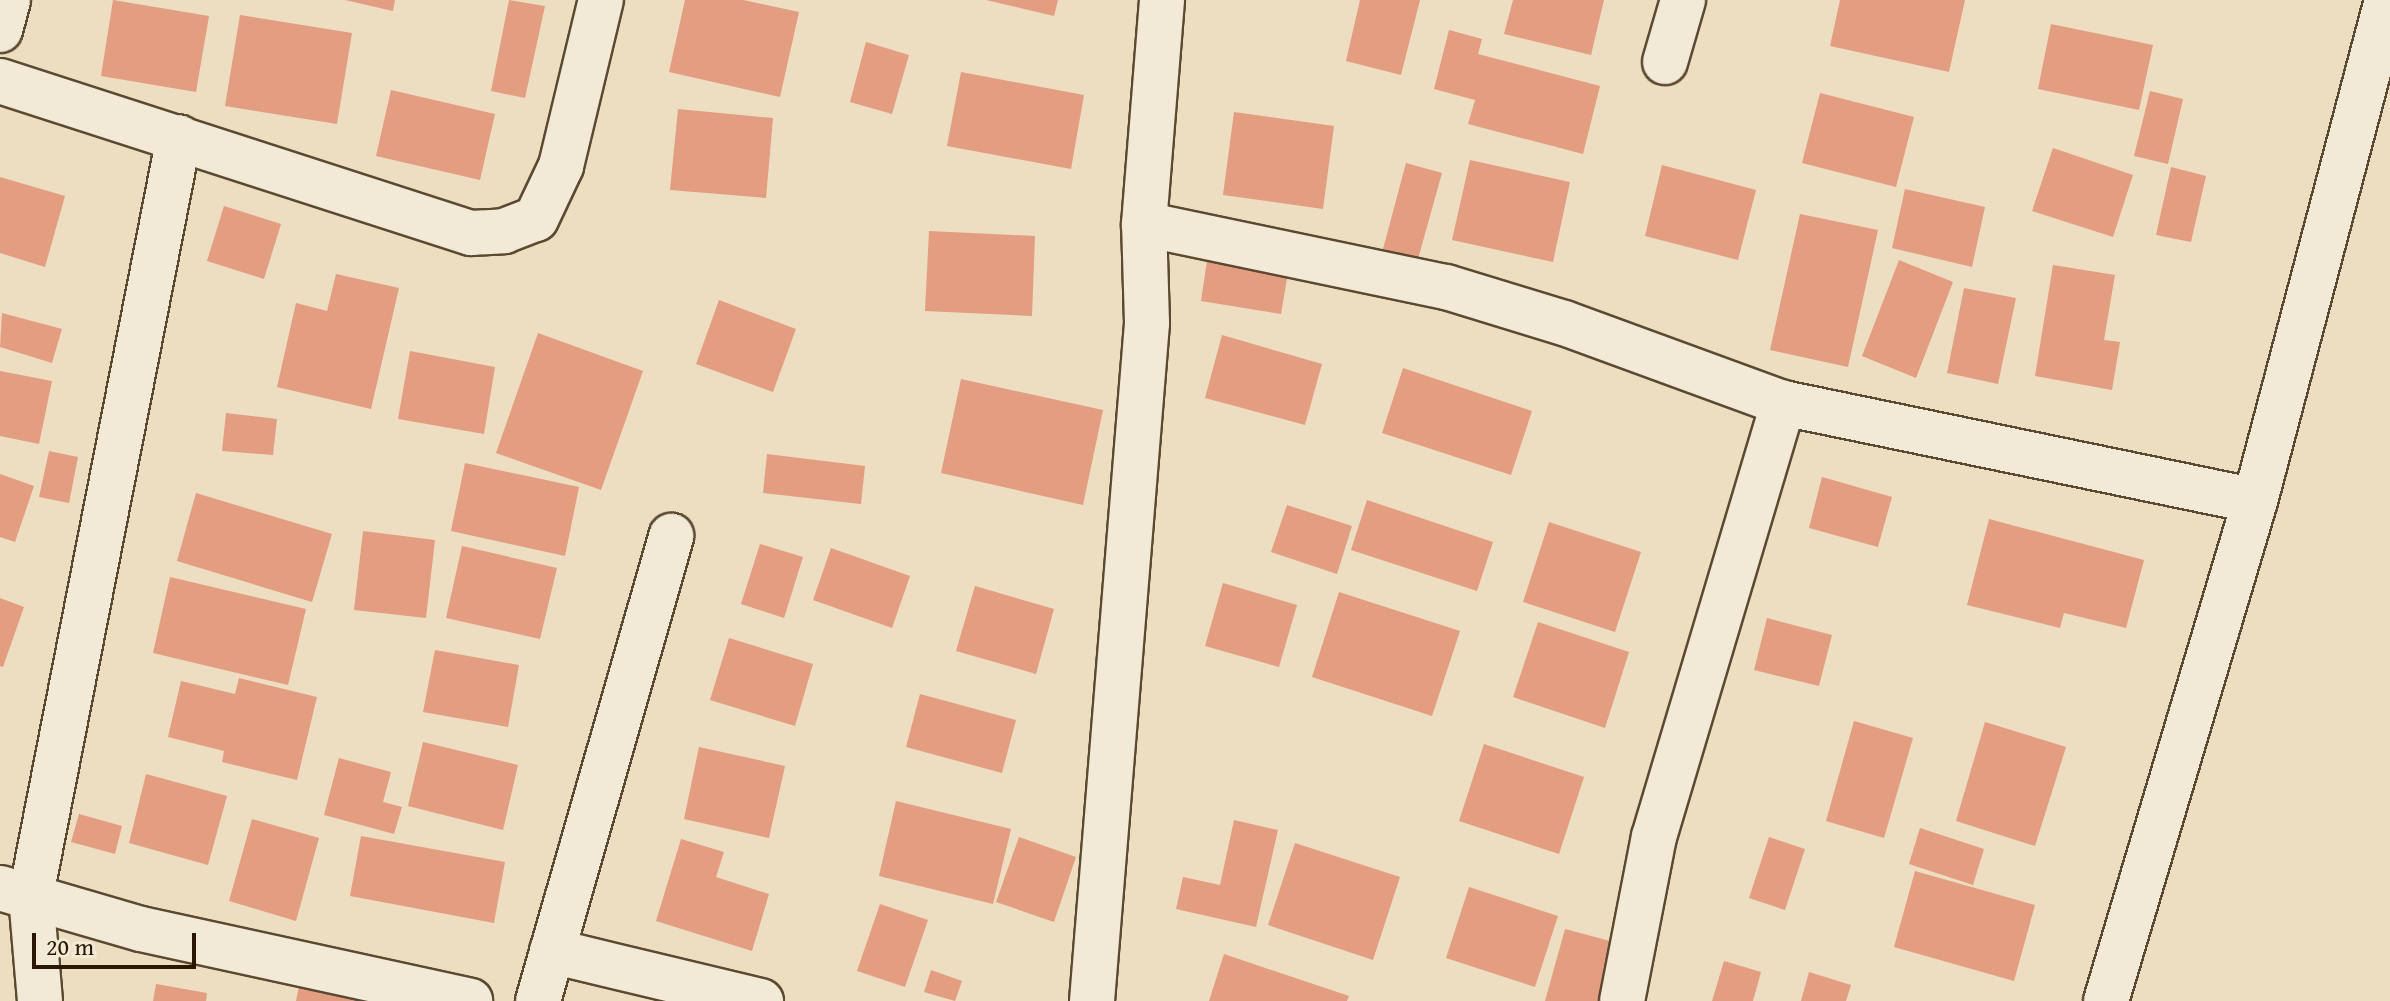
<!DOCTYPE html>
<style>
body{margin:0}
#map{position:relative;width:2390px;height:1001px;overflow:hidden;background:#edddc1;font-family:"Gentium Book Plus",serif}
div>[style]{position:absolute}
.building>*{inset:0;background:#e39d81}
.roads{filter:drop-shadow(2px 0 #5c4932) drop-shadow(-2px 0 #5c4932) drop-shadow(0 2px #5c4932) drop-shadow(0 -2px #5c4932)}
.minor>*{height:44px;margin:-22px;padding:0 22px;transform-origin:22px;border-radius:22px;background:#f3e9d7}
span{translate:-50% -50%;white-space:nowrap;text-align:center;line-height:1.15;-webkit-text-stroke:8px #f3e9d7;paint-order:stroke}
.scale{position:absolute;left:32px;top:933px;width:164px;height:36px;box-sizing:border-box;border:4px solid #2c1802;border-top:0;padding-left:10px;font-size:24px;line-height:28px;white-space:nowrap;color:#2c1802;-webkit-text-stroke:6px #f3e9d7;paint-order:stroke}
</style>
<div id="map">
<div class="building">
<i style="clip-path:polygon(113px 0,209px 16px,196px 92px,101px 76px)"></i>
<i style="clip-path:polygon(345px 0,395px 0,393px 11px)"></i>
<i style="clip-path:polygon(509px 0,545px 6px,525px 98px,491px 91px)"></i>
<i style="clip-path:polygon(685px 0,743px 0,799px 12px,780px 97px,669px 72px)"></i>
<i style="clip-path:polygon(986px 0,1058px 0,1054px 16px)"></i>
<i style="clip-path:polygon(1360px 0,1420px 0,1401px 75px,1346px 61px)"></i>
<i style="clip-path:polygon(1513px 0,1604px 0,1591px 55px,1504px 34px)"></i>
<i style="clip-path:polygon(1840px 0,1965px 0,1949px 72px,1830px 46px)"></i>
<i style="clip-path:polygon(240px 15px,352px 33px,337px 124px,225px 106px)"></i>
<i style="clip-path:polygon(2051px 24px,2153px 45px,2139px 110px,2038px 89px)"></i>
<i style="clip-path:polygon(1449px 30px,1482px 39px,1478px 54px,1600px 86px,1583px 154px,1468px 124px,1475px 100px,1434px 89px)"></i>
<i style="clip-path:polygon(866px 42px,909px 55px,892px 114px,850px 102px)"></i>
<i style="clip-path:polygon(961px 72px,1084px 95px,1071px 169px,947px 146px)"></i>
<i style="clip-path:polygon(391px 90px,495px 114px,480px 180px,376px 156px)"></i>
<i style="clip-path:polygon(2150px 91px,2183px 99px,2168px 164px,2134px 156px)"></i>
<i style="clip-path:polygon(1820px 93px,1914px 117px,1896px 187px,1802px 163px)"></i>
<i style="clip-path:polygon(678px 109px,773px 118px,766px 198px,670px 190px)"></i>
<i style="clip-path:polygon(1234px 112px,1334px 126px,1323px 209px,1223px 195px)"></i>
<i style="clip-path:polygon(2053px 148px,2133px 175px,2113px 237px,2032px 211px)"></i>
<i style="clip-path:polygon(1470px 160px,1570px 182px,1553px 262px,1452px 240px)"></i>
<i style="clip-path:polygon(1406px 163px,1442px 173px,1418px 259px,1383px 249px)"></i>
<i style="clip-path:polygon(1662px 165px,1756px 190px,1738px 260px,1645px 236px)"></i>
<i style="clip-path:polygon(2171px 167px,2206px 176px,2191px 242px,2156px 235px)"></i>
<i style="clip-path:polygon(0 177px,65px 196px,45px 267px,0 253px)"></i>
<i style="clip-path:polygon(1905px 189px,1985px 207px,1972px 267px,1892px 248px)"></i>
<i style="clip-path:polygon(224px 206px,281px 224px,264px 279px,207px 261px)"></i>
<i style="clip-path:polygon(1800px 214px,1878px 230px,1848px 367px,1770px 350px)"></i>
<i style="clip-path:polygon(929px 231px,1035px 236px,1032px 316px,925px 311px)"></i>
<i style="clip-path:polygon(1208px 254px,1289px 267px,1281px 314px,1201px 301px)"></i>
<i style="clip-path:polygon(1899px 260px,1953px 282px,1916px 378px,1862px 356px)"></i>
<i style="clip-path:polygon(2053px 265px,2115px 275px,2104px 340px,2120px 342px,2112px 390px,2035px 376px)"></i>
<i style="clip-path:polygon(336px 274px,399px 288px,371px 409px,277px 387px,296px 303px,327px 311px)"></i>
<i style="clip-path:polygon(1964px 288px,2016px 298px,1998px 384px,1947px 373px)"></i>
<i style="clip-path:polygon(719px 300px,796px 329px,773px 392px,696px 364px)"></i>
<i style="clip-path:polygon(2px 313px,62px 329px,52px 363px,0 347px)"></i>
<i style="clip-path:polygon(538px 333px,643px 371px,601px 490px,496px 453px)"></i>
<i style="clip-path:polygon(1222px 335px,1322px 364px,1305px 425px,1205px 398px)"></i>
<i style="clip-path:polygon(410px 351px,495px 367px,484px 434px,398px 419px)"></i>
<i style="clip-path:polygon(1403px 368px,1532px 411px,1511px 475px,1382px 433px)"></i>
<i style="clip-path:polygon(0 371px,52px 381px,39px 444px,0 436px)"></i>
<i style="clip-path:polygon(961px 379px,1103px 410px,1083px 505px,941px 473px)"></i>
<i style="clip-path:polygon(226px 413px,277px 419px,273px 455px,222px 451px)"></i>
<i style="clip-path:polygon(49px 451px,78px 457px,69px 503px,39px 497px)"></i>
<i style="clip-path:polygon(767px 454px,865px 466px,861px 504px,763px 493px)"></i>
<i style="clip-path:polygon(465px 463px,579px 487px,565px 556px,451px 531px)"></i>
<i style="clip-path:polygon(0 474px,34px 486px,15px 542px,0 537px)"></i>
<i style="clip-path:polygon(1822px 477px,1892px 497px,1878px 547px,1809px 528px)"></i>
<i style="clip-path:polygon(196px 493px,332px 534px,312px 602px,177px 561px)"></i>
<i style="clip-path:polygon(1367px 500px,1493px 542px,1477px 591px,1351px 550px)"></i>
<i style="clip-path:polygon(1287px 505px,1352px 526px,1337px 574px,1271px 552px)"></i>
<i style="clip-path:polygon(1989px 519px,2144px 560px,2126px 628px,2064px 613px,2060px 628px,1967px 605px)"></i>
<i style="clip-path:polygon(1549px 522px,1641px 552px,1615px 632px,1523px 602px)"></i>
<i style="clip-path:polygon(363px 531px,435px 540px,426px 618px,354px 610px)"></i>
<i style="clip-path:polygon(760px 544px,803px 557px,784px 618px,741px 604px)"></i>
<i style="clip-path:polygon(462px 546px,557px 568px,540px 639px,446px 618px)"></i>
<i style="clip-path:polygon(831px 548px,910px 576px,892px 628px,813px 600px)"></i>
<i style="clip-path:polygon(170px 577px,306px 609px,288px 685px,153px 653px)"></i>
<i style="clip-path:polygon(1223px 583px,1297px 605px,1279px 667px,1205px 646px)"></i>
<i style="clip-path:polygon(975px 586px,1054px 609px,1036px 674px,956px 651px)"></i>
<i style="clip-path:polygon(1339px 592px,1460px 631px,1432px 716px,1312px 677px)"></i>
<i style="clip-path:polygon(0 598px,24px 607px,3px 667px,0 666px)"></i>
<i style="clip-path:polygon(1767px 618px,1832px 635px,1819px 686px,1754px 670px)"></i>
<i style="clip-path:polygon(1538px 622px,1629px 652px,1605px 728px,1513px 697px)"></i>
<i style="clip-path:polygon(729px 638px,813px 664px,795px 726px,710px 700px)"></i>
<i style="clip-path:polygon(435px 650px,519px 665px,508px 727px,423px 712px)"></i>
<i style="clip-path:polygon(239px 678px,317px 697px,297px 780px,222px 762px,224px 751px,168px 737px,181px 681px,235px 694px)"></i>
<i style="clip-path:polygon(920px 694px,1016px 720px,1002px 773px,906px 747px)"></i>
<i style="clip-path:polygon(1854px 721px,1913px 738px,1884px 838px,1826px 821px)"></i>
<i style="clip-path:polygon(1985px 722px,2066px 747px,2035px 846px,1956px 821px)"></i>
<i style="clip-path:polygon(423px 742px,518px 765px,503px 830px,408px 806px)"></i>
<i style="clip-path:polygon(1484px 744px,1584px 777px,1559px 854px,1459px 821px)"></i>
<i style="clip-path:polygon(699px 747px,785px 766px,769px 838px,684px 819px)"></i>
<i style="clip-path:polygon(339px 758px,391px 772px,383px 802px,402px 807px,394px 834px,324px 815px)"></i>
<i style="clip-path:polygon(146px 774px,227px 796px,208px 865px,129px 843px)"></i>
<i style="clip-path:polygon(896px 801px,1011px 829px,993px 904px,879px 876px)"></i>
<i style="clip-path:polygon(79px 814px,122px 826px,115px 854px,71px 842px)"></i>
<i style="clip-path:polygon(252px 819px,319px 838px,296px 921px,229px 901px)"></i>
<i style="clip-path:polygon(1234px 820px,1278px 830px,1256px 927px,1176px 909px,1183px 877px,1220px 885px)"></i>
<i style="clip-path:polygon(1920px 828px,1984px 849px,1973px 885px,1909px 864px)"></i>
<i style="clip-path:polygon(361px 836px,505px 862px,494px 923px,350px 896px)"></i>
<i style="clip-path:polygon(1019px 837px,1076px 857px,1054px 922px,996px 902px)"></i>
<i style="clip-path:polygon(1769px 837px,1805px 849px,1785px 910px,1749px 898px)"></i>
<i style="clip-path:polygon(681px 839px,724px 852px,716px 877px,769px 894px,752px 951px,656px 921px)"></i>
<i style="clip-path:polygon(1295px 843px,1400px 877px,1373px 960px,1268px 925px)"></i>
<i style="clip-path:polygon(1915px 871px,2035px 905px,2014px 981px,1894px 947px)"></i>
<i style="clip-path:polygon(1469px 887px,1558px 916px,1535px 987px,1446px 958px)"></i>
<i style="clip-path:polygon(880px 904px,928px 920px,905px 987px,857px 971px)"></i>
<i style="clip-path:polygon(1565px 929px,1625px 945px,1609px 1001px,1545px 1001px)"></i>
<i style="clip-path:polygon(1224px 954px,1349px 996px,1347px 1001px,1209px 1001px)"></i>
<i style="clip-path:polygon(1724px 961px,1761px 972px,1753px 1001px,1712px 1001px)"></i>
<i style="clip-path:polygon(931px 970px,962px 981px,955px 1001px,924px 992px)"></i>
<i style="clip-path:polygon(1809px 972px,1851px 985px,1846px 1001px,1801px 1001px)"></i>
<i style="clip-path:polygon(300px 982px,385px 1001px,296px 1001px)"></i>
<i style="clip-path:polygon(156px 984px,207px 993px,206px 1001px,153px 1001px)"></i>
</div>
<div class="roads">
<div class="minor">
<i style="left:0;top:30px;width:31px;rotate:-75deg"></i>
<i style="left:1665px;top:62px;width:65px;rotate:-73.8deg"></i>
<i style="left:0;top:81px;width:495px;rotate:17.9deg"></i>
<i style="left:471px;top:233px;width:33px;rotate:-3deg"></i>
<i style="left:504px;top:231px;width:34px;rotate:-21deg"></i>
<i style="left:536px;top:219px;width:59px;rotate:-64.7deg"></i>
<i style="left:561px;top:166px;width:171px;rotate:-76.5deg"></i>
<i style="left:1144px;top:224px;width:309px;rotate:11.8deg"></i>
<i style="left:1446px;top:287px;width:123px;rotate:17deg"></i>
<i style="left:1564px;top:323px;width:233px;rotate:20.1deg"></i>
<i style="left:1783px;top:403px;width:482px;rotate:11.7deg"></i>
<i style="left:0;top:888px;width:147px;rotate:16.2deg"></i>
<i style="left:141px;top:929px;width:337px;rotate:12.3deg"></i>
<i style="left:552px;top:951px;width:215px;rotate:13.5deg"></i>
<i style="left:40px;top:1001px;width:106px;rotate:-94.9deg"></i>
<i style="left:31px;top:895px;width:772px;rotate:-78.95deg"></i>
<i style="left:538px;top:1001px;width:484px;rotate:-74deg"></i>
<i style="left:1092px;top:1001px;width:680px;rotate:-85.36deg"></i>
<i style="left:1147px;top:323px;width:99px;rotate:-91.7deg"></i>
<i style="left:1144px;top:224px;width:225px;rotate:-85.4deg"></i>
<i style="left:1622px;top:1001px;width:167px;rotate:-79deg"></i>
<i style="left:1654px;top:837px;width:453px;rotate:-73.4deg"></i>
<i style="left:2106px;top:1001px;width:522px;rotate:-73.41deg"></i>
<i style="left:2255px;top:501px;width:518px;rotate:-75.24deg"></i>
</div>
</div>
<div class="scale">20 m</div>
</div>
